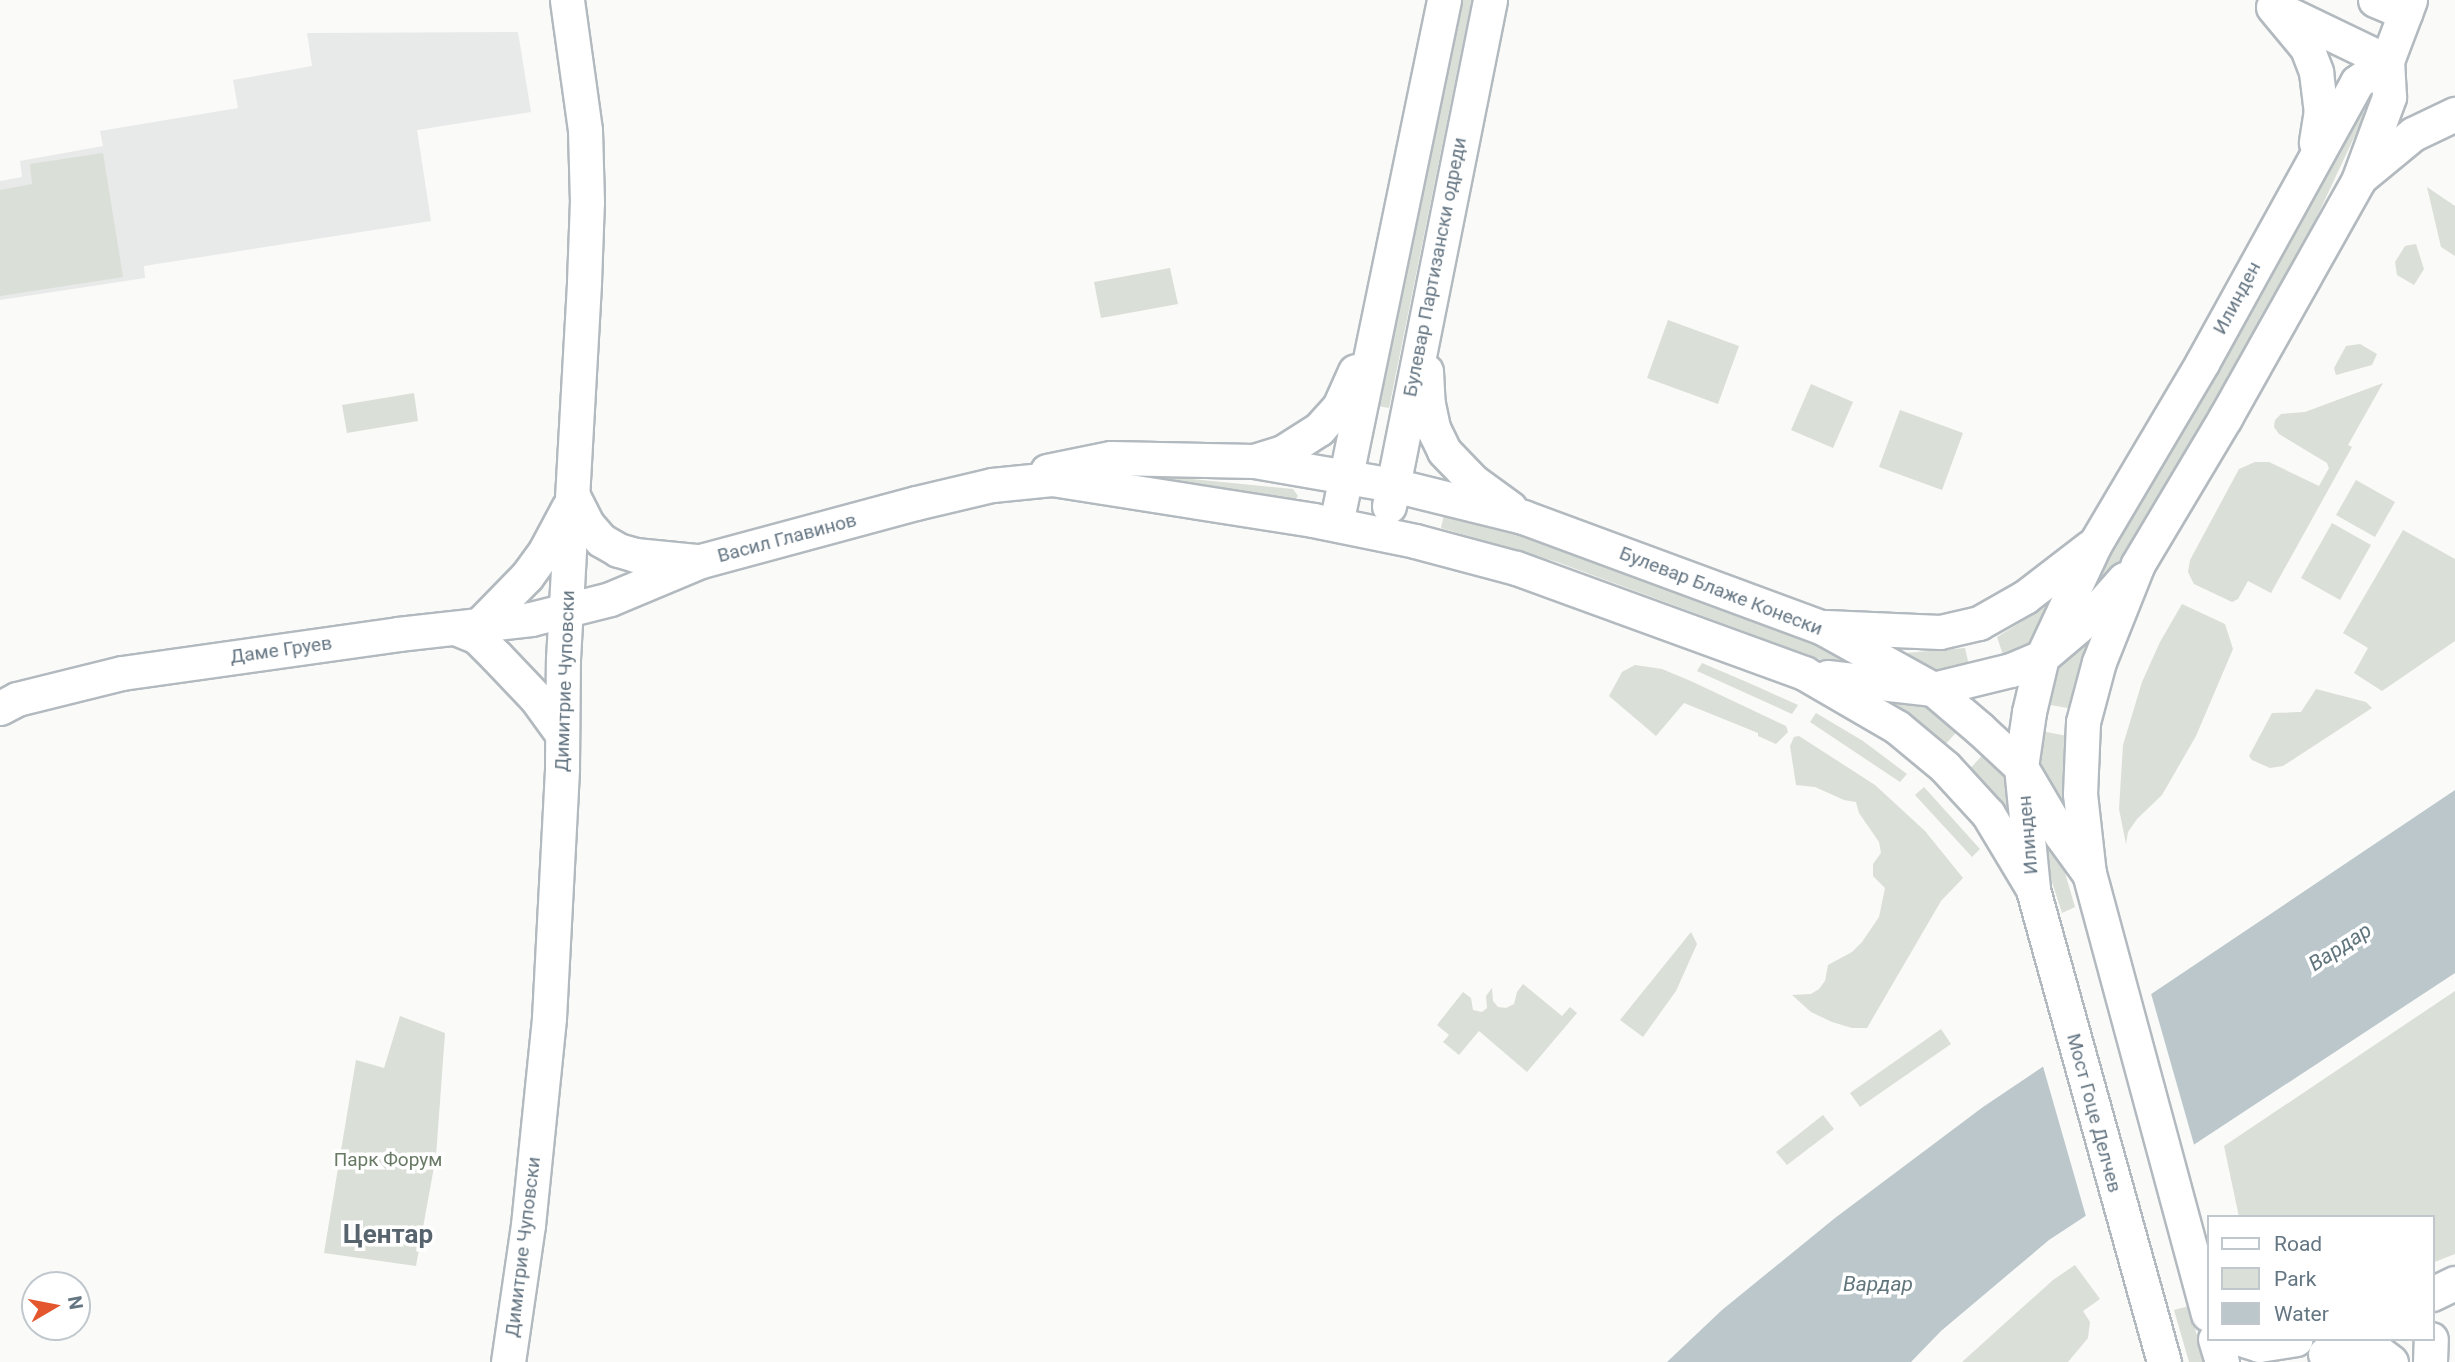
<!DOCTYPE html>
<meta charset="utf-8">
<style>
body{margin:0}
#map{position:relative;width:2455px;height:1362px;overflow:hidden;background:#fafaf8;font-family:Roboto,sans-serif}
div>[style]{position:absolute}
.built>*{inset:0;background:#e8e9e9}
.green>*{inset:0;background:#dadfd7}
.water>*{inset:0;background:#bbc7cb}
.pier>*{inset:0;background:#fafaf8}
.roads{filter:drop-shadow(2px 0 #b3babf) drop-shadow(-2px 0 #b3babf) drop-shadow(0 2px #b3babf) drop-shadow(0 -2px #b3babf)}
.secondary>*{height:33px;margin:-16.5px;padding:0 16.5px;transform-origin:16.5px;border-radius:16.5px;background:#fff}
span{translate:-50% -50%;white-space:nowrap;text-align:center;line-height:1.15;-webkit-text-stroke:7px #fff;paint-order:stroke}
.street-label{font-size:19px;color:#657683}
.park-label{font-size:19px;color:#687a64}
.water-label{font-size:21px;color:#60757c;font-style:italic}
.district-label{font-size:26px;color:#57646e;font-weight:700}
.legend{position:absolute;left:2207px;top:1215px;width:228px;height:126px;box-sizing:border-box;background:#fff;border:2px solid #c1c8cd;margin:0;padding:9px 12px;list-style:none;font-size:21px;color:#657683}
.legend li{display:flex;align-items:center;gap:14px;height:35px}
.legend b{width:35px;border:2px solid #c1c8cd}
.north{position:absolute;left:21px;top:1271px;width:70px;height:70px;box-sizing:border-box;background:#fff;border:2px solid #c1c8cd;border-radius:50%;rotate:80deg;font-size:19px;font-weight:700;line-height:28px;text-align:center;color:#657683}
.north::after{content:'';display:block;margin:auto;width:24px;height:32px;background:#e4572e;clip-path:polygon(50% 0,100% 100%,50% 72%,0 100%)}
</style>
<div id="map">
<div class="built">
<i style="clip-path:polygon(518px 32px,531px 112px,417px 130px,431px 221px,144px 266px,145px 278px,0 300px,0 181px,22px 177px,20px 161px,103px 146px,100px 131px,238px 108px,233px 80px,312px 66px,307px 33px)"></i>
</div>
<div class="green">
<i style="clip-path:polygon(1460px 0,1471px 0,1470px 8px,1389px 408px,1378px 406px)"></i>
<i style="clip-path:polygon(2361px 110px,2365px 114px,2285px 285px,2123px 565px,2077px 610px,2269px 278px,2352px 119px)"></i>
<i style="clip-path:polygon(103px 153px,123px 277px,0 296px,0 190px,32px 184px,30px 164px)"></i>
<i style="clip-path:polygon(2427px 187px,2455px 206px,2455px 256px,2441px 247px)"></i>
<i style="clip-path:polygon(2416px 244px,2424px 269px,2414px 285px,2397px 275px,2395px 262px,2405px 246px)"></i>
<i style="clip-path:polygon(1170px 268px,1178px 304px,1101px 318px,1094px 282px)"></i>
<i style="clip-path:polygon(1668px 320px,1739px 346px,1718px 404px,1647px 378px)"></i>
<i style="clip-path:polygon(2360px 344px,2377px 354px,2372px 365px,2336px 375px,2334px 368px,2346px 346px)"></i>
<i style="clip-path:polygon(2383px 383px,2348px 445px,2352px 447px,2271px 593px,2248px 581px,2238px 599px,2232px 602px,2194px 584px,2188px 572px,2190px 560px,2239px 469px,2255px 462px,2269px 462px,2319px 486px,2329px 468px,2327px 463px,2279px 434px,2274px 427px,2275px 420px,2281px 414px,2305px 412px)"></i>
<i style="clip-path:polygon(1811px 384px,1853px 402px,1833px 448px,1791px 430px)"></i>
<i style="clip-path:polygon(414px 393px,418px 421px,347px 433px,342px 405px)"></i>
<i style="clip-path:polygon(1900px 410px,1963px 433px,1942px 490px,1879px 467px)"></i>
<i style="clip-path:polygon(1152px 475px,1293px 489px,1298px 496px,1292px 503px,1141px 477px)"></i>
<i style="clip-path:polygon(2356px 480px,2395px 502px,2375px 537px,2336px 515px)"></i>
<i style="clip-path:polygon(1445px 510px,1563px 548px,1874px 667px,1854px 672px,1557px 562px,1441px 528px)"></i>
<i style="clip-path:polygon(2332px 523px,2371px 545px,2340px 600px,2301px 578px)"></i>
<i style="clip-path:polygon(2403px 530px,2455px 559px,2455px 641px,2382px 691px,2354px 673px,2368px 648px,2343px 633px)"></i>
<i style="clip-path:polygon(2182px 604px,2225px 624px,2233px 649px,2196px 736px,2162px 795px,2137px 819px,2128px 832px,2126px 844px,2119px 809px,2123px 745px,2142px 682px,2160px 642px)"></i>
<i style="clip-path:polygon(2047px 606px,2052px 610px,2042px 637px,2006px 664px,1997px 637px)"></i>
<i style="clip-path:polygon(2091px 636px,2073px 709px,2045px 704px,2056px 663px)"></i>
<i style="clip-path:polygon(1965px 648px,1971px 674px,1951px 678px,1904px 658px,1905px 653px)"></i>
<i style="clip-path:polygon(1702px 663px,1749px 683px,1798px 705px,1792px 714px,1697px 671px)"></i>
<i style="clip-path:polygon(1635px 665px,1662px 669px,1693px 682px,1786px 726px,1788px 732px,1776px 744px,1758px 736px,1758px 733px,1684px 703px,1656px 736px,1609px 696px,1622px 672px)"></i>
<i style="clip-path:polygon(2316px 689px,2366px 702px,2372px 708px,2283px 766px,2270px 768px,2252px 760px,2249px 756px,2272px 713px,2301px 712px)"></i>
<i style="clip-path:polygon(1885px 702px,1933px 703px,1962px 726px,1943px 747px)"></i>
<i style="clip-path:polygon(1816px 713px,1863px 741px,1907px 774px,1900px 782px,1810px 722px)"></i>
<i style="clip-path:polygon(2040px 731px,2068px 736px,2068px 822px,2035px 775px)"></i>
<i style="clip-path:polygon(1799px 736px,1875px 785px,1925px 831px,1963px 878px,1941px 901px,1867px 1028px,1852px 1028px,1832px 1022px,1811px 1012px,1792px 995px,1811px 994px,1819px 989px,1825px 981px,1828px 965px,1852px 952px,1862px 942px,1879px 917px,1885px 888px,1873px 876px,1873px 864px,1881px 853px,1879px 842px,1859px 813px,1856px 802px,1844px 800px,1815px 787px,1796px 785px,1790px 746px,1794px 737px)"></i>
<i style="clip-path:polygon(1987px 750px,2013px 778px,2009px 827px,1968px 771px)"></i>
<i style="clip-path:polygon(1924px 787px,1980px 849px,1972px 857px,1915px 795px)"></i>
<i style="clip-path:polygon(2041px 835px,2058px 849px,2075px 907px,2062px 913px,2044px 857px)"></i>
<i style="clip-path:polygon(1691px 932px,1697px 944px,1676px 991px,1643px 1037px,1620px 1020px)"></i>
<i style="clip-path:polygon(1523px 984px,1562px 1016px,1570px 1007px,1577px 1013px,1527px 1072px,1479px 1031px,1459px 1055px,1443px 1042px,1449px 1035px,1437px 1025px,1463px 992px,1471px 998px,1473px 1010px,1482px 1012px,1487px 1008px,1486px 996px,1492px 988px,1493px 1001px,1498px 1007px,1506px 1008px,1514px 1004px,1517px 992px)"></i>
<i style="clip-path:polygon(2455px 991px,2455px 1254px,2432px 1263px,2432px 1217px,2239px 1217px,2224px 1146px)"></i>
<i style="clip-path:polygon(400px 1016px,445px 1033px,436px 1156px,416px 1266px,324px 1253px,356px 1060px,384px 1068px)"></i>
<i style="clip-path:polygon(1941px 1029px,1951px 1044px,1860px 1107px,1850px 1093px)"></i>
<i style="clip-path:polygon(1823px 1115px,1834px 1129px,1787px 1165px,1776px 1152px)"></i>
<i style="clip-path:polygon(2075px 1265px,2100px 1299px,2083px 1311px,2090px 1322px,2088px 1338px,2068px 1362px,1962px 1362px,2053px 1280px)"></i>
<i style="clip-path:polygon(2189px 1306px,2204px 1362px,2189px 1362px,2174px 1310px)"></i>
</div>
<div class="water">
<i style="clip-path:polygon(2455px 790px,2455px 973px,2049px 1240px,1941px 1331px,1911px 1362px,1667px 1362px,1722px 1310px,1835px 1218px,1983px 1107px)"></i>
</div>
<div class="pier">
<i style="clip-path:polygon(2150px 990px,2195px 1148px,2087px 1220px,2042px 1063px)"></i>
</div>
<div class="roads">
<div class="secondary">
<i style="left:2375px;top:0;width:33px;rotate:23deg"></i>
<i style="left:2273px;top:7px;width:53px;rotate:50.3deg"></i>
<i style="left:2307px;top:48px;width:26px;rotate:69deg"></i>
<i style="left:2316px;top:72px;width:38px;rotate:83deg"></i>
<i style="left:2321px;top:110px;width:33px;rotate:99deg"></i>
<i style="left:2285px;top:12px;width:113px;rotate:25.7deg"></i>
<i style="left:2362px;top:176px;width:66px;rotate:-39.5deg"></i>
<i style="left:2413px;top:134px;width:47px;rotate:-25.5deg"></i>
<i style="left:1426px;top:371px;width:33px;rotate:87deg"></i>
<i style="left:1428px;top:404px;width:25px;rotate:78deg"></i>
<i style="left:1433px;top:428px;width:25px;rotate:64deg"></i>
<i style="left:1444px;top:451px;width:42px;rotate:46deg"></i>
<i style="left:1473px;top:481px;width:46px;rotate:36.1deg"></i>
<i style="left:1257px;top:460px;width:27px;rotate:-17deg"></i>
<i style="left:1283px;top:452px;width:43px;rotate:-32.6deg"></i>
<i style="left:1319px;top:429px;width:30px;rotate:-48deg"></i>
<i style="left:1339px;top:407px;width:39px;rotate:-66deg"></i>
<i style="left:1047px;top:471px;width:65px;rotate:-11.5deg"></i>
<i style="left:1111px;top:458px;width:143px;rotate:1.2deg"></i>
<i style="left:1254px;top:461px;width:141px;rotate:9.8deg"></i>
<i style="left:1393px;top:485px;width:134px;rotate:13.8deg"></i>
<i style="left:1523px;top:517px;width:318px;rotate:20.3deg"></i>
<i style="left:1821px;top:627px;width:128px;rotate:29deg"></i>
<i style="left:1933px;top:689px;width:62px;rotate:40.4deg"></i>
<i style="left:1980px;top:729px;width:56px;rotate:42.8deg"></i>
<i style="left:2021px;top:767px;width:79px;rotate:59.5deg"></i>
<i style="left:2061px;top:835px;width:46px;rotate:53.9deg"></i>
<i style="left:573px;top:496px;width:33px;rotate:63deg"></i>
<i style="left:588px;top:525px;width:20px;rotate:49deg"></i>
<i style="left:601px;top:540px;width:20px;rotate:30deg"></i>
<i style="left:618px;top:550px;width:18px;rotate:16deg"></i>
<i style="left:635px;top:555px;width:61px;rotate:5.6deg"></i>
<i style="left:1389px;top:506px;width:516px;rotate:-78.71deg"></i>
<i style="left:1336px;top:524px;width:535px;rotate:-78.35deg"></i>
<i style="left:480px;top:624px;width:67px;rotate:-45.6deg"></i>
<i style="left:527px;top:576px;width:31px;rotate:-54deg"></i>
<i style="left:545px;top:551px;width:49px;rotate:-61.9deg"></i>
<i style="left:1826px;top:627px;width:114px;rotate:2.5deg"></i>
<i style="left:1940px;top:632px;width:40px;rotate:-13deg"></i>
<i style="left:1979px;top:623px;width:53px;rotate:-29.5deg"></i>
<i style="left:2025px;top:597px;width:82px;rotate:-37.6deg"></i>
<i style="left:455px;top:628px;width:24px;rotate:22deg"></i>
<i style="left:477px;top:637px;width:27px;rotate:45deg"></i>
<i style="left:496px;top:656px;width:58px;rotate:46.4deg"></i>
<i style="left:536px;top:698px;width:44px;rotate:54.2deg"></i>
<i style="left:1827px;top:677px;width:107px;rotate:6.5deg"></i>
<i style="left:1933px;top:689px;width:80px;rotate:-13.7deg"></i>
<i style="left:2011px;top:670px;width:34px;rotate:-23deg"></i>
<i style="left:2042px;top:657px;width:70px;rotate:-40.3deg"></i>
<i style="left:2095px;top:612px;width:44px;rotate:-48.7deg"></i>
<i style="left:0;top:708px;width:19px;rotate:-28deg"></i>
<i style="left:17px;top:699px;width:108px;rotate:-13.9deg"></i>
<i style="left:122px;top:673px;width:279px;rotate:-8deg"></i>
<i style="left:398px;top:634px;width:134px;rotate:-6.4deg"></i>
<i style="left:531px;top:619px;width:81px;rotate:-14.2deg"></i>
<i style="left:610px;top:599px;width:99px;rotate:-22.7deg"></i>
<i style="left:701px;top:561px;width:223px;rotate:-15.1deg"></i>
<i style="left:916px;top:503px;width:78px;rotate:-13.3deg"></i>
<i style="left:992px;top:485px;width:60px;rotate:-5.7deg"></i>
<i style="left:1052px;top:479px;width:264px;rotate:8.9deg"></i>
<i style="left:1313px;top:520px;width:104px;rotate:11.6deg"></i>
<i style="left:1415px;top:541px;width:105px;rotate:15deg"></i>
<i style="left:1516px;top:568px;width:307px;rotate:20deg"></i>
<i style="left:1804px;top:673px;width:108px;rotate:30.1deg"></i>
<i style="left:1897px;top:727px;width:62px;rotate:39.8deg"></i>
<i style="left:1945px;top:767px;width:64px;rotate:47.5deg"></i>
<i style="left:1988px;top:814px;width:87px;rotate:59deg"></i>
<i style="left:2432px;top:1294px;width:25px;rotate:-26deg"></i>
<i style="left:2208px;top:1314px;width:456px;rotate:-105.1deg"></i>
<i style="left:2089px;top:874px;width:81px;rotate:-96.4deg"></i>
<i style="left:2080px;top:794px;width:72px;rotate:-87.6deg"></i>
<i style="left:2083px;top:722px;width:62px;rotate:-75.1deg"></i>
<i style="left:2099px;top:662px;width:105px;rotate:-68.3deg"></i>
<i style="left:2138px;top:564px;width:170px;rotate:-59.2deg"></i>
<i style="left:2225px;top:418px;width:272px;rotate:-60.7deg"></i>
<i style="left:2358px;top:181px;width:90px;rotate:-69.7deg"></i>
<i style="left:2389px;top:97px;width:36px;rotate:-93deg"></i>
<i style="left:2387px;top:61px;width:65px;rotate:-69.3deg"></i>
<i style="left:2215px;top:1339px;width:24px;rotate:73deg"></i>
<i style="left:2241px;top:1339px;width:19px;rotate:18deg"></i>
<i style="left:2259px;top:1345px;width:37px;rotate:-9deg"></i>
<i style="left:2325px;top:1354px;width:40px;rotate:-5.7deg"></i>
<i style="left:2365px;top:1350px;width:14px;rotate:12deg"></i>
<i style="left:2379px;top:1353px;width:15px;rotate:37deg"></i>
<i style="left:508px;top:1362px;width:138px;rotate:-81.7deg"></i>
<i style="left:528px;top:1225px;width:208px;rotate:-84.2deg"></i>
<i style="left:549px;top:1018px;width:251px;rotate:-87deg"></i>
<i style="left:562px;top:767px;width:108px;rotate:-89.5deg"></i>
<i style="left:563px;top:659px;width:378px;rotate:-86.8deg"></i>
<i style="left:584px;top:282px;width:80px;rotate:-87.9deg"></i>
<i style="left:587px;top:202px;width:72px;rotate:-91.6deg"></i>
<i style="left:585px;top:130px;width:131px;rotate:-97.9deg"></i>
<i style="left:2164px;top:1362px;width:491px;rotate:-105.5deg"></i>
<i style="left:2033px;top:889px;width:123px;rotate:-95.6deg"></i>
<i style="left:2021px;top:767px;width:56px;rotate:-81.7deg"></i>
<i style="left:2029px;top:712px;width:57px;rotate:-76.7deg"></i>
<i style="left:2042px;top:657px;width:125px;rotate:-64.9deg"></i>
<i style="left:2095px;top:544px;width:210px;rotate:-59.4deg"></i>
<i style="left:2202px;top:363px;width:321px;rotate:-61.1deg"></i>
<i style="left:2357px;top:82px;width:37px;rotate:-35deg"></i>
<i style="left:2430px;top:1362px;width:23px;rotate:-88deg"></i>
</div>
</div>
<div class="street-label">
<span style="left:1435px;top:267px;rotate:-79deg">Булевар Партизански одреди</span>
<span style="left:2237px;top:298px;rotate:-62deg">Илинден</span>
<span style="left:787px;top:538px;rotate:-15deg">Васил Главинов</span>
<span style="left:1721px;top:591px;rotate:21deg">Булевар Блаже Конески</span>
<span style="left:281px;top:650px;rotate:-8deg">Даме Груев</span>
<span style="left:565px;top:681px;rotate:-88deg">Димитрие Чуповски</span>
<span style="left:2028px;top:835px;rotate:-95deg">Илинден</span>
<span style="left:2094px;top:1113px;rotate:75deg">Мост Гоце Делчев</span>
<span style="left:523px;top:1247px;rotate:-83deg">Димитрие Чуповски</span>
</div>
<div class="park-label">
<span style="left:388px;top:1160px">Парк Форум</span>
</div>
<div class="water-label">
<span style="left:2340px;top:947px;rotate:-33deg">Вардар</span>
<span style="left:1878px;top:1284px">Вардар</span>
</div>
<div class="district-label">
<span style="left:388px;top:1235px">Центар</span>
</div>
<ul class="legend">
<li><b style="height:9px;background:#fff"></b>Road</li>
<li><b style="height:19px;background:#dadfd7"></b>Park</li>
<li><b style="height:19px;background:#bbc7cb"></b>Water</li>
</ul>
<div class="north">N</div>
</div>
